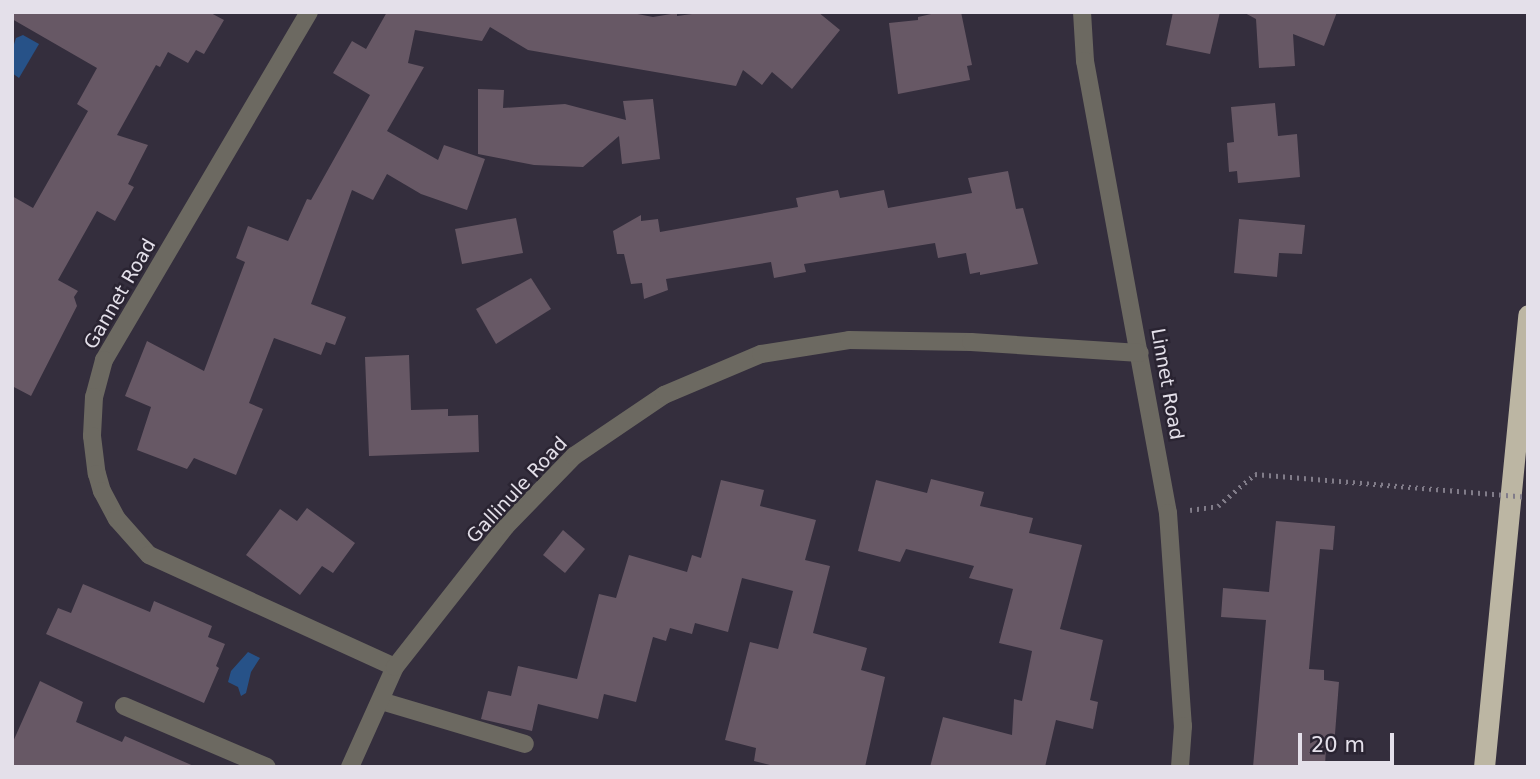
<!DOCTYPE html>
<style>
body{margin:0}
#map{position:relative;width:1540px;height:779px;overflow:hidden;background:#342e3d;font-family:"DejaVu Sans",sans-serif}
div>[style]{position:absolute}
.water>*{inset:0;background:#275288}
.building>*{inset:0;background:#675865}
.path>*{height:4.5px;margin-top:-2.25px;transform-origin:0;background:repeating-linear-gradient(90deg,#817c89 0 2px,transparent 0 7px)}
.minor>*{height:18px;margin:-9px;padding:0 9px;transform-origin:9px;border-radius:9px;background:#6c6961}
.highway>*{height:21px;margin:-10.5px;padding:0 10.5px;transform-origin:10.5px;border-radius:10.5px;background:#bcb6a3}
.path-bridge>*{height:4.5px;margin-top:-2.25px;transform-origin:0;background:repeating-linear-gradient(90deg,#817c89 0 2px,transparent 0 7px)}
span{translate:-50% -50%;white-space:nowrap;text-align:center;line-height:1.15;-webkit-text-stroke:5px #2a2432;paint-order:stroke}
.street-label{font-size:19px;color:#e4e0ea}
.frame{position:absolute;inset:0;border:14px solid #e4e0ea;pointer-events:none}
.scale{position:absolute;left:1298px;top:733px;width:96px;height:32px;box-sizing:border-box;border:4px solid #e4e0ea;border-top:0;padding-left:9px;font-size:21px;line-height:24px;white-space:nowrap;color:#e4e0ea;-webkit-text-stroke:5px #2a2432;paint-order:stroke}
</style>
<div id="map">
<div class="water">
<i style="clip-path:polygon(23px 35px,39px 44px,19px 78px,12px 73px,12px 51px,16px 38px)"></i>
<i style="clip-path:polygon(248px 652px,260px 658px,251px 672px,246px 693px,241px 696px,238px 687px,228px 682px,231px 671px)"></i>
</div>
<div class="building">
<i style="clip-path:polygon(12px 12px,209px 12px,224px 20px,204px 54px,196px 50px,188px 63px,168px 52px,160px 67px,156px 65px,117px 135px,148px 145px,128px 184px,134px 187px,115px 221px,97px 211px,58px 280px,78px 291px,74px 297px,77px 306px,31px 396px,12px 386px,12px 196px,33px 208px,88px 111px,77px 104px,97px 68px,12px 19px)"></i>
<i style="clip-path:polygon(387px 12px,627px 12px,653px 17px,677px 13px,677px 16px,707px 12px,818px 12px,840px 30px,792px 89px,772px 72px,762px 85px,743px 70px,736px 86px,528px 50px,490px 27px,482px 41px,415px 30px,408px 63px,424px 67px,387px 131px,438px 160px,444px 145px,485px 159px,467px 210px,421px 194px,387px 174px,373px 200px,352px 190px,311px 304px,346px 317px,335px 345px,326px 342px,321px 355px,274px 338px,249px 403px,263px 409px,236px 475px,194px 458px,187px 469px,137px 450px,151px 407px,125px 396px,147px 341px,204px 371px,245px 262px,236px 258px,248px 226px,288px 241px,307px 199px,311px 200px,370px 95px,333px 73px,352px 41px,366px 49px)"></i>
<i style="clip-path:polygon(940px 12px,961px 12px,972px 65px,967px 66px,970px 80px,898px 94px,889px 23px,918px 20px,918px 17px)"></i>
<i style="clip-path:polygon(1173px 12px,1220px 12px,1210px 54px,1166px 45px)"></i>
<i style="clip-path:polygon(1243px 12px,1337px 12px,1324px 46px,1293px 34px,1295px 66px,1259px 68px,1256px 19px)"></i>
<i style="clip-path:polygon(478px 89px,504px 90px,503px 108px,565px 104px,626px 120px,623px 101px,653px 99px,660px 159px,622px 164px,619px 136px,583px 167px,534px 165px,478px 154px)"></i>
<i style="clip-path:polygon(1275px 103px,1278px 136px,1297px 134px,1300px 177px,1238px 183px,1237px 171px,1229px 172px,1227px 143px,1234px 142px,1231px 107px)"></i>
<i style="clip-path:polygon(1008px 171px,1016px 209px,1023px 208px,1038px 264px,980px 275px,980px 272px,970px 274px,966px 253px,938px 258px,935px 243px,804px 264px,806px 272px,774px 278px,771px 262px,666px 279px,668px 290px,644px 299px,642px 283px,631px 284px,624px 254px,617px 254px,613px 231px,641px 215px,641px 221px,658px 219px,660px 232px,798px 207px,796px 198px,838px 190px,840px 198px,884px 190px,888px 208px,972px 193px,968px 178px)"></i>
<i style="clip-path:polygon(516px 218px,523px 253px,462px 264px,455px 229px)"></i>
<i style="clip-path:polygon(1239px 219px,1305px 225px,1302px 254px,1279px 253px,1277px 277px,1234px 273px)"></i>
<i style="clip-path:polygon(531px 278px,551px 309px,496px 344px,476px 309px)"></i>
<i style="clip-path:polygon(409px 355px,411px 410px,448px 409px,448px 416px,478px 415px,479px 452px,369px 456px,365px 357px)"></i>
<i style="clip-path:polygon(931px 479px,984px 492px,980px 506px,1033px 518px,1029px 533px,1082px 545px,1060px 629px,1103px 640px,1090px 700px,1098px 702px,1093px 729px,1056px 720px,1045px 767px,930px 767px,943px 717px,1012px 735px,1014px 699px,1022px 701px,1032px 651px,999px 643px,1013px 589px,969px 578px,974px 566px,906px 549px,900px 562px,858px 551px,876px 480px,927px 493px)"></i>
<i style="clip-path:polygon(721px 480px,764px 490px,760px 506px,816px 520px,805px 560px,830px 566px,813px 633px,867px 648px,861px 670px,885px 677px,865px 767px,778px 767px,754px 761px,756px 748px,725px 740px,750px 642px,778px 649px,793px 591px,742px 578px,728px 632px,695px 623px,692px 634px,670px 628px,666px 641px,653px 637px,636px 702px,604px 694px,598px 719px,538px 704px,532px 731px,481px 719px,488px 691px,511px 696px,518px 666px,577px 679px,599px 594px,616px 598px,629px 555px,687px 572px,692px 555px,701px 558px)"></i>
<i style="clip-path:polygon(307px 508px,355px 543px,333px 573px,322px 566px,300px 595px,246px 555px,280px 509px,297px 521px)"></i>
<i style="clip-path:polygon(1276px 521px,1335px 526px,1333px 550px,1320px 549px,1309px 669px,1324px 670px,1324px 680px,1339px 682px,1334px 747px,1326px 747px,1325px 767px,1253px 767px,1266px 620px,1221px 617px,1223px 588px,1269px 592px)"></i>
<i style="clip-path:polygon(563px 530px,585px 549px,565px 573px,543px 555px)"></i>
<i style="clip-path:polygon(83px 584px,150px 612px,154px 601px,212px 626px,208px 637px,225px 644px,216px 666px,219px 668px,204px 703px,46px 634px,58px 608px,71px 613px)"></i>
<i style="clip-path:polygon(40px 681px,83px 702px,76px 722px,122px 742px,125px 736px,196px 767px,12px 767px,12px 744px)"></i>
</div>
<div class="path">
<i style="left:1190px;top:510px;width:28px;rotate:-8deg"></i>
<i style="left:1218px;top:506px;width:49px;rotate:-40.9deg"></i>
</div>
<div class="minor">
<i style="left:309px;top:12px;width:404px;rotate:120.5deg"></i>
<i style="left:104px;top:360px;width:38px;rotate:105deg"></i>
<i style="left:94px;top:397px;width:39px;rotate:93deg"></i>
<i style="left:92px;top:436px;width:38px;rotate:83deg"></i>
<i style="left:97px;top:474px;width:18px;rotate:74deg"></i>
<i style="left:102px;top:491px;width:32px;rotate:62deg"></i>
<i style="left:117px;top:519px;width:48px;rotate:48.4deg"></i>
<i style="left:149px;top:555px;width:270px;rotate:24.5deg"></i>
<i style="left:1082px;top:12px;width:49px;rotate:86.5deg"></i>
<i style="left:1085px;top:61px;width:460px;rotate:79.6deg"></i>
<i style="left:1168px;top:513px;width:214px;rotate:86deg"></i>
<i style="left:1183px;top:726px;width:41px;rotate:94.2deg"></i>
<i style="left:381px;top:701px;width:150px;rotate:16.6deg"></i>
<i style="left:124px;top:706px;width:155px;rotate:23.1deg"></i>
<i style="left:350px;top:767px;width:110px;rotate:-65.8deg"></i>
<i style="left:395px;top:667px;width:179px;rotate:-51.8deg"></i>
<i style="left:506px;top:526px;width:98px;rotate:-45.8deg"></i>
<i style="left:574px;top:456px;width:109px;rotate:-34.1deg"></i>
<i style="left:664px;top:395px;width:105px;rotate:-22.9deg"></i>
<i style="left:761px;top:354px;width:89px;rotate:-9deg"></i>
<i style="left:849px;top:340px;width:122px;rotate:0.9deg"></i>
<i style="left:971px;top:342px;width:169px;rotate:3.7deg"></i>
</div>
<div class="highway">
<i style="left:1484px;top:767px;width:454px;rotate:-84.4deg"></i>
</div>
<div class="path-bridge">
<i style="left:1255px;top:474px;width:274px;rotate:4.8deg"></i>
</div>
<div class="street-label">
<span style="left:120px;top:294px;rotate:-60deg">Gannet Road</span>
<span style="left:1167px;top:384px;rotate:80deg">Linnet Road</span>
<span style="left:517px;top:490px;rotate:-47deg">Gallinule Road</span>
</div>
<div class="frame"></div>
<div class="scale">20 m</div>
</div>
